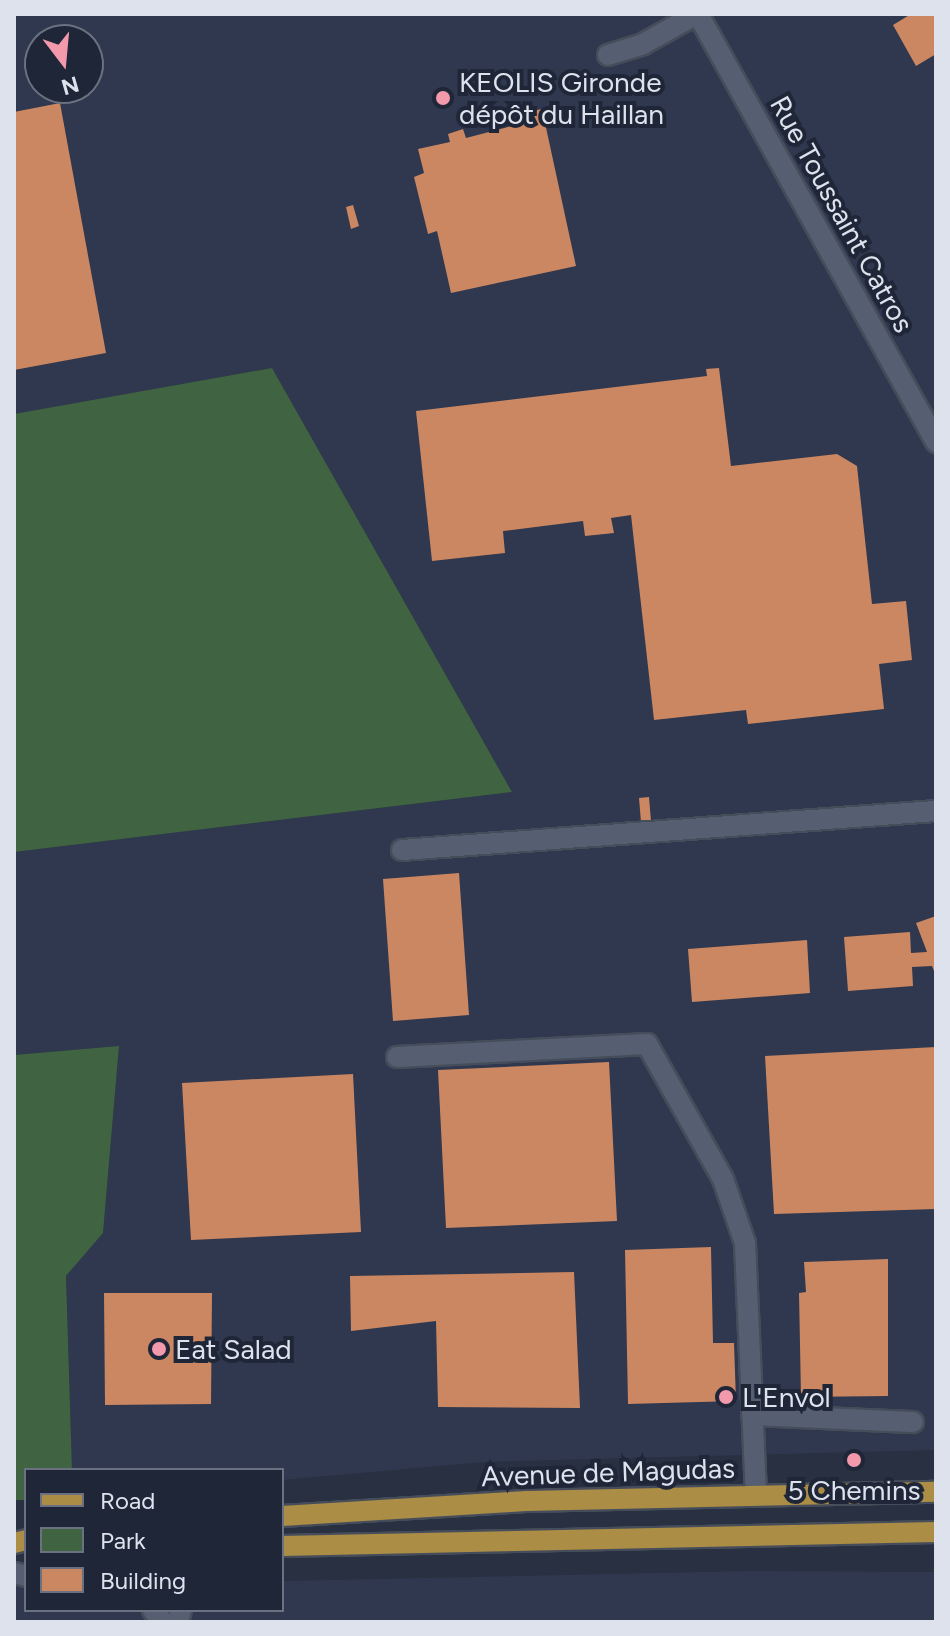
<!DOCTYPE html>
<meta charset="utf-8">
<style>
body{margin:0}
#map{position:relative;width:950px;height:1636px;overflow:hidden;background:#283041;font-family:Figtree,sans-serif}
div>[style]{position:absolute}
.built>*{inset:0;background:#2f384f}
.green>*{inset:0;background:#406342}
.building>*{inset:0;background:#cb8761}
.roads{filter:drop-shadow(2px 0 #464d5a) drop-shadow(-2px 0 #464d5a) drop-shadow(0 2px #464d5a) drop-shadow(0 -2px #464d5a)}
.minor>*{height:20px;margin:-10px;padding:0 10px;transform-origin:10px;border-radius:10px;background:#565f72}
.major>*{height:20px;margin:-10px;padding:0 10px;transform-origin:10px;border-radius:10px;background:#ab8d46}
.dots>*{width:22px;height:22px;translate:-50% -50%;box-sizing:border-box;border:4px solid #1e2637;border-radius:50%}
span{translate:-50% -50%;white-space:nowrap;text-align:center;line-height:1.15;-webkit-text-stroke:8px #1e2637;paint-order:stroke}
.poi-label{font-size:28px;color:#dde2ed}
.left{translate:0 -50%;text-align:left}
.street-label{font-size:28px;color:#dde2ed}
.frame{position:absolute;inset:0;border:16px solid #dde2ed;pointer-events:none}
.legend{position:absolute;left:24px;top:1468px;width:260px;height:144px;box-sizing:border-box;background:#1e2637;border:2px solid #6a7180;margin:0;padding:10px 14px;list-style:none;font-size:24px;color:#dde2ed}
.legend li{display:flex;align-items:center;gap:16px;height:40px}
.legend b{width:40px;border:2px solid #6a7180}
.north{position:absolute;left:24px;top:24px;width:80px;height:80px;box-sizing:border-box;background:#1e2637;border:2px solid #6a7180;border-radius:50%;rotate:164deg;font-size:22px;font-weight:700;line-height:32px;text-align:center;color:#dde2ed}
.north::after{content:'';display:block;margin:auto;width:28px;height:36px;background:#f29aac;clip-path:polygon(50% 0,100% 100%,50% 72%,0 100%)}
</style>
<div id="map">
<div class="built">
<i style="clip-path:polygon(evenodd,14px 14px,936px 14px,936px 1450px,484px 1462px,282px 1480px,282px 1470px,72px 1470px,66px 1276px,103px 1233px,119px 1046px,14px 1055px,14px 852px,512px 792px,272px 368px,14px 414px,14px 14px,40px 40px,88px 40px,88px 88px,40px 88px,40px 40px)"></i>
<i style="clip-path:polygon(750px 1571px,936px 1572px,936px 1622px,14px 1622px,14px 1587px,26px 1587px,26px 1610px,282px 1610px,282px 1581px)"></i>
</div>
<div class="green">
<i style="clip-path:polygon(272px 368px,512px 792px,14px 852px,14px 414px)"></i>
<i style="clip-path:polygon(119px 1046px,103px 1233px,66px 1276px,72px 1470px,26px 1470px,26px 1500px,14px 1500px,14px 1055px)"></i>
</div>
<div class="building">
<i style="clip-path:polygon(911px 14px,936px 14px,936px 54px,916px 66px,893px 25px)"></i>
<i style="clip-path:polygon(60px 103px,106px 353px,14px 370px,14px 112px)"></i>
<i style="clip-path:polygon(542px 109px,576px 266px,451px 293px,437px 231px,428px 234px,414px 177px,424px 173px,418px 149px,450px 142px,448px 134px,463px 129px,466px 138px,523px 123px,522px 113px)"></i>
<i style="clip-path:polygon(353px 205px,359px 226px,351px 229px,346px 207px)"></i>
<i style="clip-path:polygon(719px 368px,731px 466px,837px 454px,857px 466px,872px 604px,906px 601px,912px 660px,879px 664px,884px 709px,748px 724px,746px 710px,654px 720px,631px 515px,611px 518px,614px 533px,585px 536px,583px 521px,503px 531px,505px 553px,432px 561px,416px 411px,707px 376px,706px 369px)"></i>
<i style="clip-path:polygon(649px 797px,651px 821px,641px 822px,639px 798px)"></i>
<i style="clip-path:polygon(459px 873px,469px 1015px,393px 1021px,383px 879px)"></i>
<i style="clip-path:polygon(936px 916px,936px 976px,932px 966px,912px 967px,913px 986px,848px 991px,844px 937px,910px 932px,911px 953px,927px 952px,916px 923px)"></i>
<i style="clip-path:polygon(807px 940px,810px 993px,692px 1002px,688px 949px)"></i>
<i style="clip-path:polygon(936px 1047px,936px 1209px,774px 1214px,765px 1056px)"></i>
<i style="clip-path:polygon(609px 1062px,617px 1221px,446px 1228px,438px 1070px)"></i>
<i style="clip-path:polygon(353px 1074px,361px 1232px,191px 1240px,182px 1083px)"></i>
<i style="clip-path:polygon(711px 1247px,713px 1343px,734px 1343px,736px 1401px,628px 1404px,625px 1250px)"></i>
<i style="clip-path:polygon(888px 1259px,888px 1396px,801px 1397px,799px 1293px,806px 1292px,804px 1262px)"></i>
<i style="clip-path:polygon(574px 1272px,580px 1408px,438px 1407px,436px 1321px,351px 1331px,350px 1276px)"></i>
<i style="clip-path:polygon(104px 1293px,212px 1293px,211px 1404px,105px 1405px)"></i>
</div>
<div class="roads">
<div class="minor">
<i style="left:698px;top:14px;width:490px;rotate:60.9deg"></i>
<i style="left:608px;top:55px;width:37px;rotate:-17deg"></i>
<i style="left:643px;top:44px;width:62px;rotate:-29.1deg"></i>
<i style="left:402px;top:850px;width:535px;rotate:-4.18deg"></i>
<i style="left:397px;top:1057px;width:250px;rotate:-3deg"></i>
<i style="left:647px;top:1044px;width:155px;rotate:60.6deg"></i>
<i style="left:723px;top:1179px;width:68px;rotate:71deg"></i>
<i style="left:745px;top:1243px;width:252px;rotate:87.5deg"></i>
<i style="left:752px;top:1415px;width:161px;rotate:2.5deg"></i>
<i style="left:14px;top:1573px;width:12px;rotate:14deg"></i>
<i style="left:153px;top:1610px;width:16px;rotate:50deg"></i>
<i style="left:178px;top:1622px;width:12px;rotate:-76deg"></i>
</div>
<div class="major">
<i style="left:282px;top:1516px;width:245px;rotate:-3.5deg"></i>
<i style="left:527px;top:1501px;width:409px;rotate:-1.3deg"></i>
<i style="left:14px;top:1543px;width:12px;rotate:-14deg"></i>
<i style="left:282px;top:1546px;width:654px;rotate:-1.23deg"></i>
</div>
</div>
<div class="dots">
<i style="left:443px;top:98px;background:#f29aac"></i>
<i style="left:159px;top:1349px;background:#f29aac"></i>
<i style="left:726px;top:1397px;background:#f29aac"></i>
<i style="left:854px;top:1460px;background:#f29aac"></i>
</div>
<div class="poi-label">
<span class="left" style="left:459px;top:98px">KEOLIS Gironde<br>dépôt du Haillan</span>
<span class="left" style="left:175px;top:1349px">Eat Salad</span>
<span class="left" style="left:742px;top:1397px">L'Envol</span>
<span style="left:854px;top:1490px">5 Chemins</span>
</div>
<div class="street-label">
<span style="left:842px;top:214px;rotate:61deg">Rue Toussaint Catros</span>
<span style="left:608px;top:1472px;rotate:-2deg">Avenue de Magudas</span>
</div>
<div class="frame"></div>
<ul class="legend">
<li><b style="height:10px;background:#ab8d46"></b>Road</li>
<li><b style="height:22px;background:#406342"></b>Park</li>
<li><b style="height:22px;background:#cb8761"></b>Building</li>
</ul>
<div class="north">N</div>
</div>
